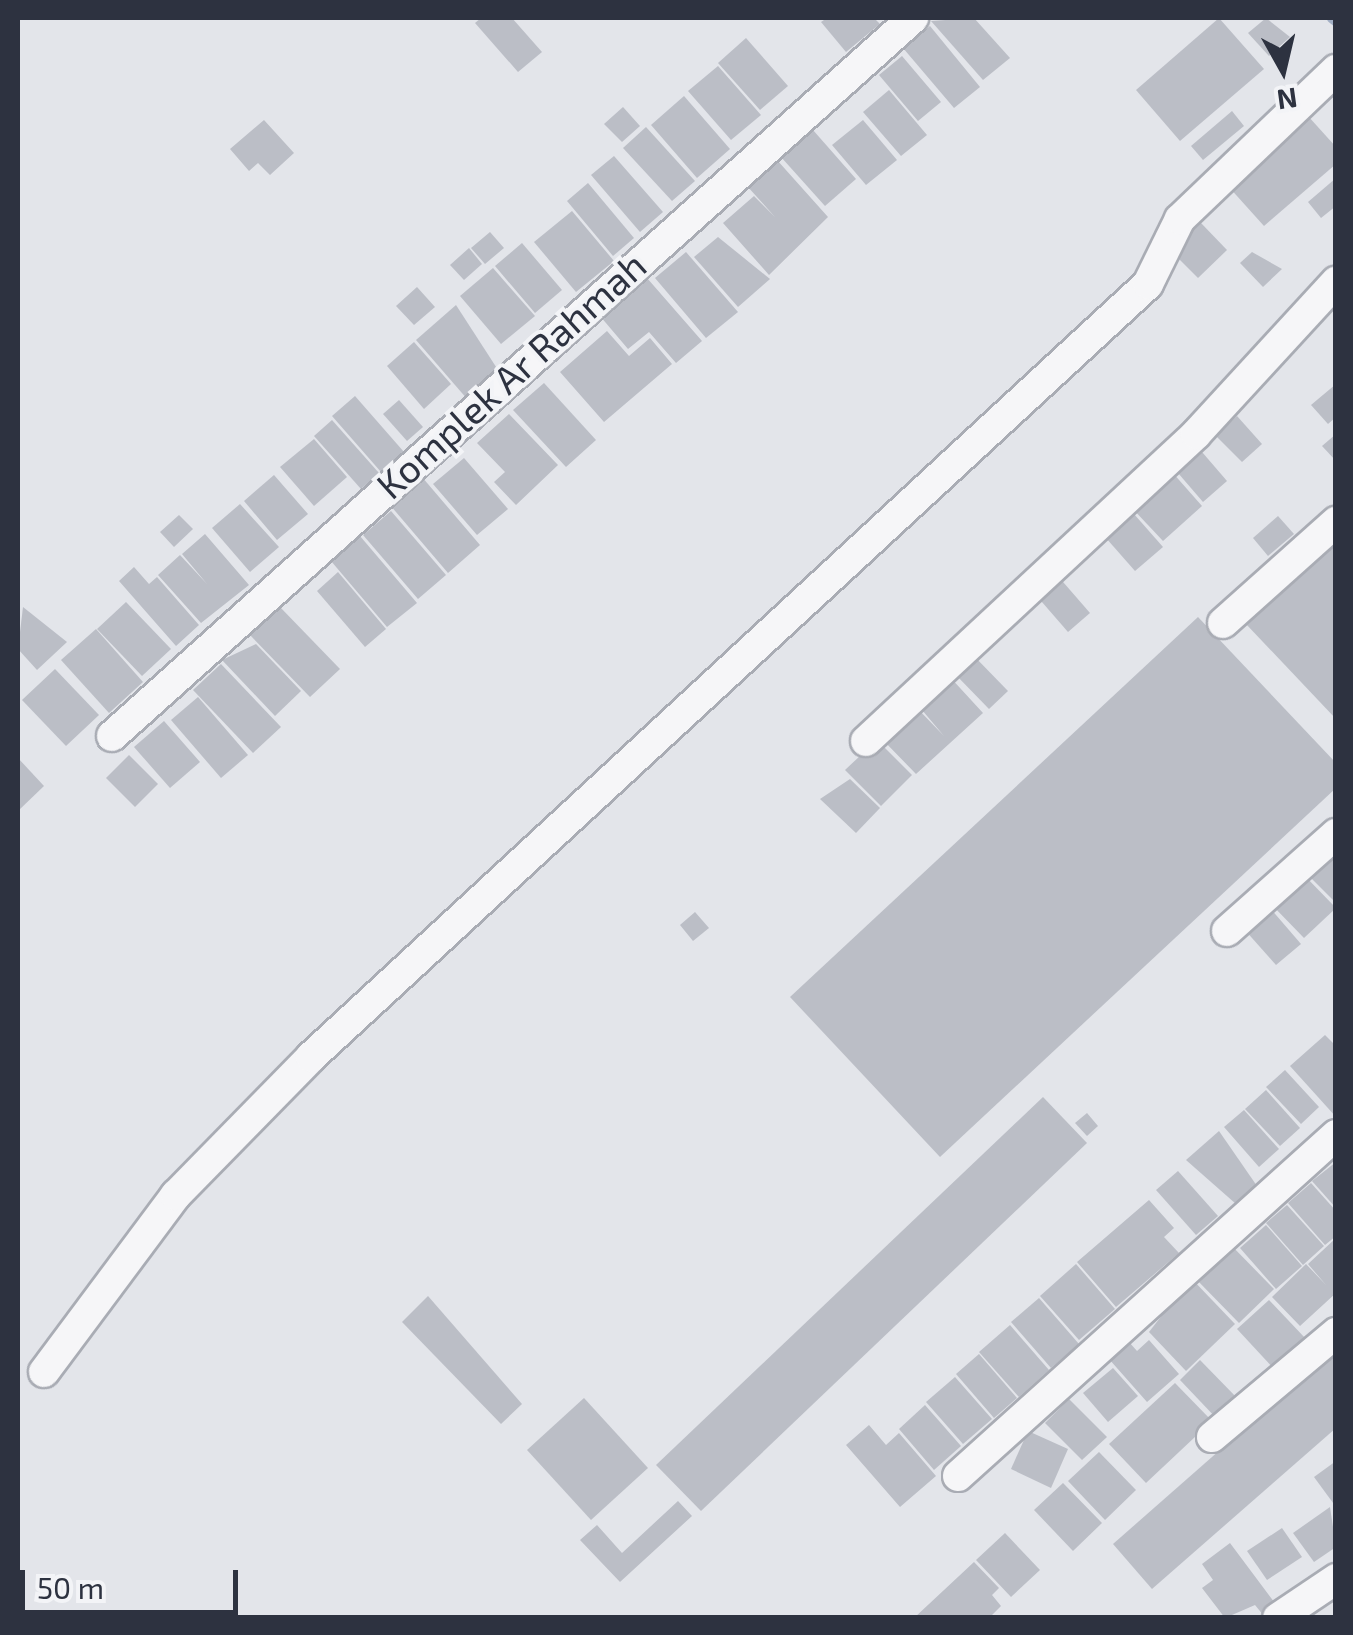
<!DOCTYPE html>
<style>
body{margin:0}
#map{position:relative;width:1353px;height:1635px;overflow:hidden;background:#e3e5ea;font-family:"Exo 2",sans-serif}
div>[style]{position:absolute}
.stream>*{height:9px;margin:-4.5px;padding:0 4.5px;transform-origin:4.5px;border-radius:4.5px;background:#a2afc5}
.building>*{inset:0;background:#bbbec6}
.roads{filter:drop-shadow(2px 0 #a9acb4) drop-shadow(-2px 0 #a9acb4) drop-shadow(0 2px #a9acb4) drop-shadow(0 -2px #a9acb4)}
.minor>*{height:30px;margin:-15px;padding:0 15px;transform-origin:15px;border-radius:15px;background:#f6f6f8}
span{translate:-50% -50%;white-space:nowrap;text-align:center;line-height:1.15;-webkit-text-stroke:8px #f3f4f7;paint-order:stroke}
.street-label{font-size:38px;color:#2d3240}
.frame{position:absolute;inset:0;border:20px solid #2d3240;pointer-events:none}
.north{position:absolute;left:1233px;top:20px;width:100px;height:100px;-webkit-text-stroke:8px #f3f4f7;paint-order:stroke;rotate:172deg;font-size:28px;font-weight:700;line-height:40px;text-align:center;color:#2d3240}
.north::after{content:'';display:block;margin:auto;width:35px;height:45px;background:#2d3240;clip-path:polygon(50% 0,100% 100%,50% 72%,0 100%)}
.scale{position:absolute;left:20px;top:1570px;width:218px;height:45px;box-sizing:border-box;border:5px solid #2d3240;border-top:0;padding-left:12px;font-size:30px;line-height:35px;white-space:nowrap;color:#2d3240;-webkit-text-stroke:8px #f3f4f7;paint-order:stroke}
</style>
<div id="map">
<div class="stream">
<i style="left:1331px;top:18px;width:6px;rotate:39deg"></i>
</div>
<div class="building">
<i style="clip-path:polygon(481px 18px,512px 18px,542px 52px,518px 72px,475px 23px)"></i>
<i style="clip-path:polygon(827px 18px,874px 18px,880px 24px,846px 52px,821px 22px)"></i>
<i style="clip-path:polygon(974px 18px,1010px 58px,983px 80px,931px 21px)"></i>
<i style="clip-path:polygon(1219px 18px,1264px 69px,1180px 141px,1136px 90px)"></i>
<i style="clip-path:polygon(1266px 18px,1290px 37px,1269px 56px,1248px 33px)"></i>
<i style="clip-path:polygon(930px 26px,980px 87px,954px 108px,903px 48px)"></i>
<i style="clip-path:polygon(746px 38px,788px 86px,760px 110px,718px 63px)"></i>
<i style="clip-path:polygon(902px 56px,941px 102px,918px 121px,879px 75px)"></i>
<i style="clip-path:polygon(718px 66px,761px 115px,731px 140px,688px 91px)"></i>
<i style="clip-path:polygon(889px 90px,927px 135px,901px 156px,863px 112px)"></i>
<i style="clip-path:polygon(684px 96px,730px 149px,697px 178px,651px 125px)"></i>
<i style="clip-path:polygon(623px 107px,640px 126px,622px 142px,604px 124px)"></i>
<i style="clip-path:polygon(1232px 111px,1244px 126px,1203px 160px,1191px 146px)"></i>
<i style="clip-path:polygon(1308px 116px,1336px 147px,1336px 164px,1264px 226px,1228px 186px)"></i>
<i style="clip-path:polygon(264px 120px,294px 153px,270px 175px,258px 163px,249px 171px,230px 149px)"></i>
<i style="clip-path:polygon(863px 120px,897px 160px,866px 185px,832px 145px)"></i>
<i style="clip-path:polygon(646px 127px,695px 181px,672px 201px,623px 148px)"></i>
<i style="clip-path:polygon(813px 130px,856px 179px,825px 206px,781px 157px)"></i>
<i style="clip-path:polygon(614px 156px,663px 212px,640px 232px,591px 175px)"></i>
<i style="clip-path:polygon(777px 160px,828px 217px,769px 275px,723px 223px,754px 196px,775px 217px,747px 186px)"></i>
<i style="clip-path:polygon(1336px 178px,1336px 206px,1321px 218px,1308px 202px)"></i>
<i style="clip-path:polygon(588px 183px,634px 238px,613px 256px,567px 201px)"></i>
<i style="clip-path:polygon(572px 211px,614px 261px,576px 292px,534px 242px)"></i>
<i style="clip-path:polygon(1201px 223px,1227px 250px,1198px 278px,1171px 251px)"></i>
<i style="clip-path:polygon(490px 232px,504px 248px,485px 264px,471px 248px)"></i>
<i style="clip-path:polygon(718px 237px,770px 279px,738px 307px,694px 257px)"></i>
<i style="clip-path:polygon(522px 243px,562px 290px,535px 313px,495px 266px)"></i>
<i style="clip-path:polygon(469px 248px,482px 264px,464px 280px,450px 265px)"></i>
<i style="clip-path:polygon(686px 252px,738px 312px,706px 338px,655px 278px)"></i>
<i style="clip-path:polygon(1252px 252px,1282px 269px,1263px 287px,1240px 263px)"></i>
<i style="clip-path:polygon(493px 268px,535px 316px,501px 344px,460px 296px)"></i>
<i style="clip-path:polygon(647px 278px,702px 341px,676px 363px,649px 332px,628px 349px,600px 316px)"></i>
<i style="clip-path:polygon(417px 287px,435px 307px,414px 325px,396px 306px)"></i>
<i style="clip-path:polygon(456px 305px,500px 373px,468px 400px,416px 340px)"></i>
<i style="clip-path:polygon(607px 331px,629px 356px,650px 338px,672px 364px,604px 422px,560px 372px)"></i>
<i style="clip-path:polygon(414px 342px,451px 384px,424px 409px,387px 366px)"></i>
<i style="clip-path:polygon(544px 383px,596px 440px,566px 467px,513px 410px)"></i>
<i style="clip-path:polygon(1336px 384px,1336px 417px,1328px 424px,1311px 405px)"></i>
<i style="clip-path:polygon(355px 396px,404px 452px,381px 472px,332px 416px)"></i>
<i style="clip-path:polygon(399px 400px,423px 427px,407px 441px,383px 414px)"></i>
<i style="clip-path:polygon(509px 414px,558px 465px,516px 505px,494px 482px,505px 472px,477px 443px)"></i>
<i style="clip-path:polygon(1237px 416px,1262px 444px,1242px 462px,1216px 436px)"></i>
<i style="clip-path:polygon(332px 420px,379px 473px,361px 489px,314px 436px)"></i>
<i style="clip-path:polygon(1336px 434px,1336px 461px,1322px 446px)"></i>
<i style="clip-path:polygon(314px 439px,347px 477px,314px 506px,280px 467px)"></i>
<i style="clip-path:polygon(1196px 445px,1227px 481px,1203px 502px,1172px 466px)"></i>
<i style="clip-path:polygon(464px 458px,508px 509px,477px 535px,433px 484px)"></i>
<i style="clip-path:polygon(1172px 472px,1202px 506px,1163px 541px,1132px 508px)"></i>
<i style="clip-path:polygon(274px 475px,308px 514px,277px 540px,244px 501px)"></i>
<i style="clip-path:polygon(422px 477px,480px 545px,448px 573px,390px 505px)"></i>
<i style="clip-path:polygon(240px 504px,279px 547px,250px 572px,212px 528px)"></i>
<i style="clip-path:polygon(391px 511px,446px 575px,418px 599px,363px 535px)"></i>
<i style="clip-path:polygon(1134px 514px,1163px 547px,1135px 571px,1106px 538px)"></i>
<i style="clip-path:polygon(179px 515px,193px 529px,174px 547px,160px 532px)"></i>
<i style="clip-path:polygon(1278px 516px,1294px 534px,1268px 556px,1253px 538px)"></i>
<i style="clip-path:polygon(205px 534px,249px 585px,201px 623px,158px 575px,180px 555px,207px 584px,182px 554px)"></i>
<i style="clip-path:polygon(360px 536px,417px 603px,387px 627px,331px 561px)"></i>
<i style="clip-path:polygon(1336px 538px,1336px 719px,1245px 623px)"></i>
<i style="clip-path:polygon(134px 567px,149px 584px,157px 577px,199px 625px,176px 646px,119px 581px)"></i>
<i style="clip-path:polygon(338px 572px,386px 629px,365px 647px,317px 591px)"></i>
<i style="clip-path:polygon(1057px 575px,1090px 613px,1068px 632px,1035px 594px)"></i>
<i style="clip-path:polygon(126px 602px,171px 649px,142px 676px,97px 629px)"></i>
<i style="clip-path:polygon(23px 607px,67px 642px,37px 670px,18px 649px)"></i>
<i style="clip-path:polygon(280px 607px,340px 669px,310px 697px,250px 635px)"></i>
<i style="clip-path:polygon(1198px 617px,1336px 763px,1336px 788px,940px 1157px,790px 997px)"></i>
<i style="clip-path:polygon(96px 629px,143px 682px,109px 713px,61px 660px)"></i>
<i style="clip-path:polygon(256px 644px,301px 691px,275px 716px,222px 660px)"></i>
<i style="clip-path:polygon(973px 655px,1008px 691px,989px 709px,954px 673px)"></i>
<i style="clip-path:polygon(221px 664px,281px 727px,253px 753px,193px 690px)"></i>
<i style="clip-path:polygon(55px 669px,99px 715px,66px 746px,22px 700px)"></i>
<i style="clip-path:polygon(949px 676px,983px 713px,916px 774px,881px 738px,915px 706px,944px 736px,922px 710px)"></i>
<i style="clip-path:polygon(198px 697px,248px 755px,221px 778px,171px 720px)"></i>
<i style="clip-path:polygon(164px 721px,200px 762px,170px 788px,134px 747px)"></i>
<i style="clip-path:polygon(877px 740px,912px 775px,881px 806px,845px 770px)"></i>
<i style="clip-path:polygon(129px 755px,158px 784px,135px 807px,106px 778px)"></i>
<i style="clip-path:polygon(18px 758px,44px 786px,18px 811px)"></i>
<i style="clip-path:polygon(850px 779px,880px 808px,856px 833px,820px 799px)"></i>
<i style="clip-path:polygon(1336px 844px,1336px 903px,1305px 872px)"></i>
<i style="clip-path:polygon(1303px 874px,1336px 908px,1304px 938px,1271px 904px)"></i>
<i style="clip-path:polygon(1270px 908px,1301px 944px,1276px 965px,1244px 929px)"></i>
<i style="clip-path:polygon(695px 912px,709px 928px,693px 941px,680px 925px)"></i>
<i style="clip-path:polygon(1325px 1035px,1336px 1046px,1336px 1117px,1290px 1066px)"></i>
<i style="clip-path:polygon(1285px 1070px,1319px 1107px,1301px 1124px,1266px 1087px)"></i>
<i style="clip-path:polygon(1266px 1090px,1300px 1128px,1280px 1146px,1245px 1109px)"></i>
<i style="clip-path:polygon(1043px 1097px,1087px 1143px,701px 1511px,656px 1465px)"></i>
<i style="clip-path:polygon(1244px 1110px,1279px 1149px,1259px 1167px,1224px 1127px)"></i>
<i style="clip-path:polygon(1087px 1113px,1098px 1126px,1087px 1136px,1075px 1123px)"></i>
<i style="clip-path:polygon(1219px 1131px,1257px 1186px,1236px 1204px,1186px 1160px)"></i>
<i style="clip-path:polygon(1336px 1162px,1336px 1208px,1312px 1181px)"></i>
<i style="clip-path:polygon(1178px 1171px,1218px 1216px,1196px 1235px,1156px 1190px)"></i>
<i style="clip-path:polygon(1311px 1183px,1336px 1211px,1336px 1236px,1325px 1245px,1288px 1203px)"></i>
<i style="clip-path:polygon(1149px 1200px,1174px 1228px,1164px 1237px,1179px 1253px,1116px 1307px,1077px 1262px)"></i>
<i style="clip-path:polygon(1287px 1205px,1324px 1246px,1303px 1265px,1266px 1223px)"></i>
<i style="clip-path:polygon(1266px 1225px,1302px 1266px,1276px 1289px,1240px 1248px)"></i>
<i style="clip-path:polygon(1336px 1238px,1336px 1293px,1300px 1326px,1272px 1297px,1306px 1264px,1326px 1285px,1308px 1264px)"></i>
<i style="clip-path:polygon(1229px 1243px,1274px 1289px,1239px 1323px,1194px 1277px)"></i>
<i style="clip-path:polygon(1076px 1264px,1115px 1309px,1079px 1340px,1040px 1296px)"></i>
<i style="clip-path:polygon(1191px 1278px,1235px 1324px,1186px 1371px,1149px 1332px)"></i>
<i style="clip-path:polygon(428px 1296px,522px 1404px,501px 1424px,402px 1322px)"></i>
<i style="clip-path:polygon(1039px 1298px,1079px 1344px,1051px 1368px,1011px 1322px)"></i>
<i style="clip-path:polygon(1269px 1300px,1306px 1339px,1274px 1369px,1237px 1329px)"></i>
<i style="clip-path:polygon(1010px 1325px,1049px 1370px,1019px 1397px,979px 1352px)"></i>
<i style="clip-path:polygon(1149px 1340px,1179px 1374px,1147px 1402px,1109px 1359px,1129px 1342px,1137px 1351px)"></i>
<i style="clip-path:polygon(1336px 1348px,1336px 1428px,1152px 1589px,1113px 1544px)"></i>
<i style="clip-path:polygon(979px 1354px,1017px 1398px,994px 1418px,956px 1374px)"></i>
<i style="clip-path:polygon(1200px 1360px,1239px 1400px,1218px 1420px,1180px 1380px)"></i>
<i style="clip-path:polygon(1113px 1368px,1138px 1396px,1108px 1422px,1083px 1393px)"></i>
<i style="clip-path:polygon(955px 1377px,992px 1419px,963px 1444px,926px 1402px)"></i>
<i style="clip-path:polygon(1175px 1383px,1212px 1421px,1146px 1483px,1109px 1444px)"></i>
<i style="clip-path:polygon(584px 1398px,648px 1468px,591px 1520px,527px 1450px)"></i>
<i style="clip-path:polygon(1069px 1399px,1107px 1437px,1082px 1460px,1045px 1423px)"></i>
<i style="clip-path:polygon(925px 1405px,961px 1446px,934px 1470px,899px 1429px)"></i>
<i style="clip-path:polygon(869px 1425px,886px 1445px,899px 1433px,936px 1476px,900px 1507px,846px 1445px)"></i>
<i style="clip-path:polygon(1028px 1431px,1068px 1449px,1051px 1488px,1011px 1469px)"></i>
<i style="clip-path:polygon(1099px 1452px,1136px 1490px,1105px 1520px,1068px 1481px)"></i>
<i style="clip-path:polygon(1336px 1461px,1336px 1507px,1314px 1477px)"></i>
<i style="clip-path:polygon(1063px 1483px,1102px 1523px,1073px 1551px,1034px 1510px)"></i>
<i style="clip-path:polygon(678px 1501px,692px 1516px,620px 1582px,580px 1540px,597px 1525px,622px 1553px)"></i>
<i style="clip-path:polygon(1330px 1507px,1336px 1547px,1314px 1562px,1293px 1533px)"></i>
<i style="clip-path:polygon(1282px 1528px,1302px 1557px,1267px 1580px,1247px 1551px)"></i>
<i style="clip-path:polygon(1005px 1533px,1040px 1570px,1011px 1597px,976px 1560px)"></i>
<i style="clip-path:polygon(1230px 1543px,1277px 1606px,1264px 1616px,1255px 1605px,1225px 1618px,1202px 1588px,1213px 1580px,1202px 1564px)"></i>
<i style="clip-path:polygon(974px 1562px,999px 1588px,992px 1595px,1001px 1606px,989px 1618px,914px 1618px)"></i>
</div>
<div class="roads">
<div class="minor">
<i style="left:1223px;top:623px;width:152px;rotate:-41.8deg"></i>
<i style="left:112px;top:736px;width:1076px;rotate:-41.87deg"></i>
<i style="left:866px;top:741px;width:451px;rotate:-42.9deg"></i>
<i style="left:1196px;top:434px;width:207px;rotate:-47.4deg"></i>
<i style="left:1227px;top:931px;width:146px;rotate:-41.7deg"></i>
<i style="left:44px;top:1372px;width:221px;rotate:-53.3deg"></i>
<i style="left:176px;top:1195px;width:193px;rotate:-45.6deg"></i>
<i style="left:311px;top:1057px;width:1139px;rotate:-42.72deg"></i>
<i style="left:1148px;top:284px;width:72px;rotate:-63.8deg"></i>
<i style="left:1180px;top:219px;width:216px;rotate:-43.7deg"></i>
<i style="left:1212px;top:1437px;width:162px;rotate:-40deg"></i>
<i style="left:958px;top:1476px;width:509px;rotate:-42.05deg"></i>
<i style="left:1278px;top:1618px;width:70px;rotate:-33.9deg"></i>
</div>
</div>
<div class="street-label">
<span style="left:511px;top:375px;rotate:-42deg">Komplek Ar Rahmah</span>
</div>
<div class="frame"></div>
<div class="north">N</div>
<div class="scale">50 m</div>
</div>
